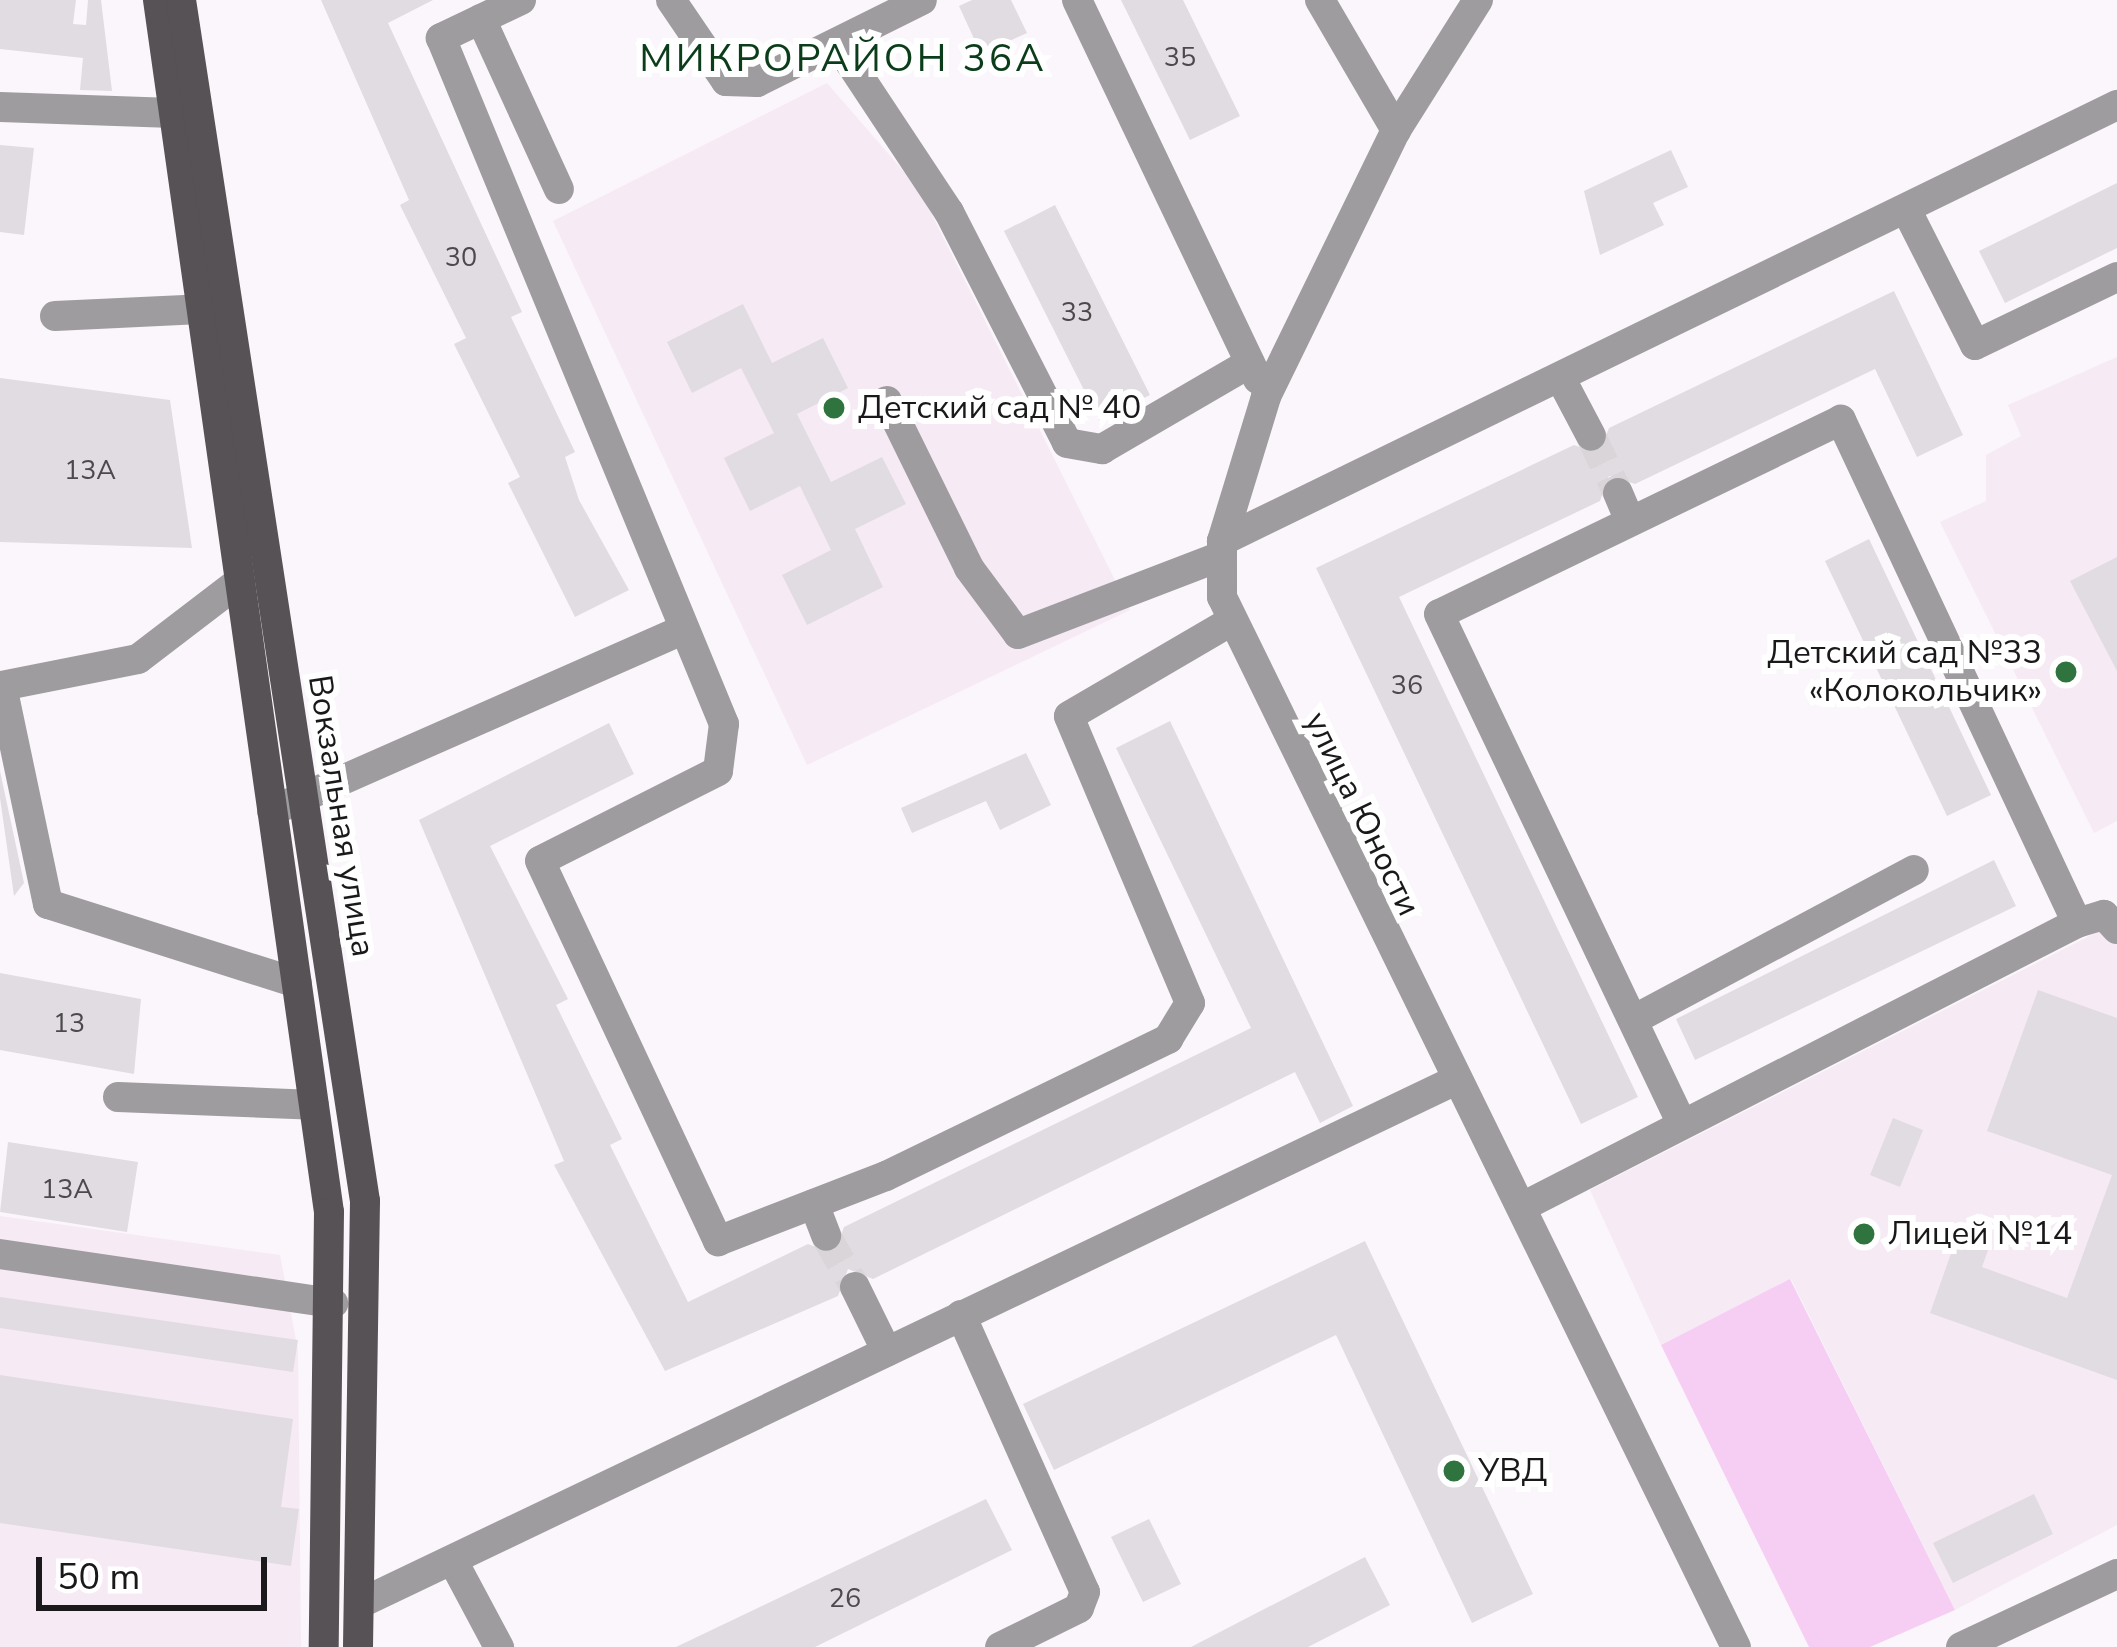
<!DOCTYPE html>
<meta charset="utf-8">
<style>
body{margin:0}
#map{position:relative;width:2117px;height:1647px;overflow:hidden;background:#fbf6fb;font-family:"Nunito Sans",sans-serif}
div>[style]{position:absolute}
.built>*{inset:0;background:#f6eaf5}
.green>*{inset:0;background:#f6cef3}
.building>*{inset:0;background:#e1dce1}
.minor-tunnel>*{height:30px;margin-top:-15px;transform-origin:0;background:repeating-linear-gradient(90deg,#d9d5d9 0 30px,transparent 0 45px)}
.minor>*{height:30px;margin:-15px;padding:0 15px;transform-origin:15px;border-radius:15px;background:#9e9c9e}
.major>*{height:30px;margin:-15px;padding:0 15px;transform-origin:15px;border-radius:15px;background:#565255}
.dots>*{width:33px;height:33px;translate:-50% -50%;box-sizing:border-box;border:6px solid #fff;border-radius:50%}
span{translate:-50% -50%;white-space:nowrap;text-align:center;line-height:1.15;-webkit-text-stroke:12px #fff;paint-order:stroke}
.number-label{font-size:27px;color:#4c494c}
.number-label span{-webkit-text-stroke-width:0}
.poi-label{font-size:33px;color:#1a181a}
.left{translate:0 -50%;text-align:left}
.right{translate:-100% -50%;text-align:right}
.street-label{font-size:33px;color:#1a181a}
.quarter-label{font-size:39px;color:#0c3d1a;letter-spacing:3px}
.scale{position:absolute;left:36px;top:1557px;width:231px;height:54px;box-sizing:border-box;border:6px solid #1a181a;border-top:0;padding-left:15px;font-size:36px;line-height:42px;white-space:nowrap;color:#1a181a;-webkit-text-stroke:9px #fff;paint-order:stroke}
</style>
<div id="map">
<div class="built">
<i style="clip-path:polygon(827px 83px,919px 189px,1130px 610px,807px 765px,553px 221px)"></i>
<i style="clip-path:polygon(2117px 357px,2117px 821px,2094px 833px,1940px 522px,1986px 501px,1986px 455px,2021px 436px,2008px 405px)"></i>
<i style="clip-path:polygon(2117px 922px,2117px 1525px,1955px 1610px,1791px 1279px,1661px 1345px,1590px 1190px)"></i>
<i style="clip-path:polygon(0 1216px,280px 1255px,298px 1351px,301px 1647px,0 1647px)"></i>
</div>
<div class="green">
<i style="clip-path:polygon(1790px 1279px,1955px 1610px,1870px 1647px,1809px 1647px,1661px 1345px)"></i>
</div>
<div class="building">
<i style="clip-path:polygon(0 0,76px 0,73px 24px,86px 25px,88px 0,101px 0,112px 91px,80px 90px,83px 58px,0 49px)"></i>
<i style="clip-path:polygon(321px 0,433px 0,388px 23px,522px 312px,511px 317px,575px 452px,565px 457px,579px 500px,629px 590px,575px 617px,508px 483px,520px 477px,454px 344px,466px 338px,400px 205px,409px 200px)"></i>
<i style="clip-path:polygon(972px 0,1011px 0,1027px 33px,981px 54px,959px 6px)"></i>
<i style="clip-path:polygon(1121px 0,1183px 0,1240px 116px,1190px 140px)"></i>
<i style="clip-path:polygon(0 145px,34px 148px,24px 235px,0 232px)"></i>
<i style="clip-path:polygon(1671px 150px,1688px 187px,1653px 203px,1664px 225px,1600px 255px,1584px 191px)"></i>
<i style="clip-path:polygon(2117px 183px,2117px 248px,2005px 303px,1979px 251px)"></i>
<i style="clip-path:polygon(1055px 205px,1150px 395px,1099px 420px,1004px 231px)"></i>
<i style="clip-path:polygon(1894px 291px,1963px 435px,1917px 457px,1875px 369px,1635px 484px,1609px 476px,1600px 501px,1399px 597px,1638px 1097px,1581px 1124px,1316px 568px,1574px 445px,1599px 454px,1609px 428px)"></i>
<i style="clip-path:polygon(743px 304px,772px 363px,823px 338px,848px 388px,797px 414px,831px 482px,882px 457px,906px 504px,855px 529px,883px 587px,807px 625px,782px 575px,831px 550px,800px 486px,750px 511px,724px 458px,774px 433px,741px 368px,692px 393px,667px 342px)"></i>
<i style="clip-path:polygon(0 378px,170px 400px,192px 548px,0 542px)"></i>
<i style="clip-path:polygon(1869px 539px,1991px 795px,1947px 816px,1825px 561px)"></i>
<i style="clip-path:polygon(2117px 557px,2117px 671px,2070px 581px)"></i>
<i style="clip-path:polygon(1170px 721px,1353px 1106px,1320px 1123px,1295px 1072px,873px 1279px,848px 1269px,838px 1296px,665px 1371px,554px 1165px,564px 1161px,419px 820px,609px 723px,634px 774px,490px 846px,568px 999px,556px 1005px,622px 1139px,610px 1145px,688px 1302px,808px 1244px,834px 1254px,844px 1227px,1251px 1028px,1116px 748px)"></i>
<i style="clip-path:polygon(1026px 753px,1051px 805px,1000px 830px,986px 801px,912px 833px,901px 808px)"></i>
<i style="clip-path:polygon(0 771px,24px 883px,14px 896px,0 798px)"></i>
<i style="clip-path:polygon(1994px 860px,2016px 906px,1695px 1060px,1676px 1019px)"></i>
<i style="clip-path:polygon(0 973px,141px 999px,134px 1074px,0 1050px)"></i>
<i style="clip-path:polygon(2038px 990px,2117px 1018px,2117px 1380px,1930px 1313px,1960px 1228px,1992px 1239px,1982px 1267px,2067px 1298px,2112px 1175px,1987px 1131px)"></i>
<i style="clip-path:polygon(1893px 1118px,1923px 1130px,1900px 1187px,1870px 1175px)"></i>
<i style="clip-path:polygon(8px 1142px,138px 1162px,127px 1232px,0 1212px)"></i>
<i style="clip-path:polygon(1365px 1241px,1533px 1594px,1472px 1623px,1336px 1335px,1054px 1470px,1023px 1404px)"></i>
<i style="clip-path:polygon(0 1297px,298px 1340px,293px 1372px,0 1328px)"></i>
<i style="clip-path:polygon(0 1375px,293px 1419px,281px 1507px,299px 1509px,291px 1566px,0 1523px)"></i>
<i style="clip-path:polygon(2034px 1494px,2053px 1534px,1953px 1583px,1933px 1543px)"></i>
<i style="clip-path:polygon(986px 1499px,1012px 1550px,815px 1647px,676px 1647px)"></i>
<i style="clip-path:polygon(1149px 1519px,1181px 1584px,1143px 1602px,1111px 1537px)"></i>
<i style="clip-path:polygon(1365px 1557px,1390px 1605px,1308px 1647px,1191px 1647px)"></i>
</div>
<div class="minor-tunnel">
<i style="left:1591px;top:436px;width:63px;rotate:64.7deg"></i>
<i style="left:826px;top:1236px;width:59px;rotate:60.4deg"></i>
</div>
<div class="minor">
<i style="left:521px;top:0;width:89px;rotate:154.6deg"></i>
<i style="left:441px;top:38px;width:742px;rotate:67.58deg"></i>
<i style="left:724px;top:724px;width:47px;rotate:97.3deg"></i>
<i style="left:718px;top:771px;width:199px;rotate:153.2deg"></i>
<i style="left:540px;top:861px;width:420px;rotate:64.9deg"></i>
<i style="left:718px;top:1241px;width:180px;rotate:-21.2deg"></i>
<i style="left:886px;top:1176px;width:314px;rotate:-25.9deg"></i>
<i style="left:1168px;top:1039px;width:42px;rotate:-58.6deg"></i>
<i style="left:1190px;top:1003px;width:311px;rotate:-112.9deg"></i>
<i style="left:1069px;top:716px;width:186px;rotate:-30.3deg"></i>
<i style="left:671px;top:0;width:98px;rotate:55.8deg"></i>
<i style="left:726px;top:81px;width:31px;rotate:2deg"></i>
<i style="left:757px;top:82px;width:184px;rotate:-26.4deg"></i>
<i style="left:1077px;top:0;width:420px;rotate:64.5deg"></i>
<i style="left:1320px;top:0;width:151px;rotate:59.7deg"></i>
<i style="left:1478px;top:0;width:154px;rotate:122.2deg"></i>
<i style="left:1396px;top:130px;width:297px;rotate:116deg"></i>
<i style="left:1266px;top:397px;width:151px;rotate:107deg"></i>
<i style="left:1222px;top:541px;width:56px;rotate:90deg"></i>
<i style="left:1222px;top:597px;width:1169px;rotate:63.92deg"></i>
<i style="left:481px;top:19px;width:187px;rotate:65.4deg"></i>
<i style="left:837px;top:43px;width:203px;rotate:56.5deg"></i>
<i style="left:949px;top:212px;width:259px;rotate:62.9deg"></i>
<i style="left:1067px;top:443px;width:36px;rotate:10deg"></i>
<i style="left:1102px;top:449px;width:171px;rotate:-30.2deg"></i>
<i style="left:0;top:107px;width:173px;rotate:2deg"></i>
<i style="left:1907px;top:211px;width:150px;rotate:63.1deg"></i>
<i style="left:1975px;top:345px;width:157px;rotate:-25.6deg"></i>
<i style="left:55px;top:316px;width:146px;rotate:-2.7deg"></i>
<i style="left:1561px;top:379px;width:64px;rotate:62.2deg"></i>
<i style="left:887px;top:401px;width:186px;rotate:63.8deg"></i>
<i style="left:969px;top:568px;width:82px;rotate:53.4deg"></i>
<i style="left:1018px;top:634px;width:215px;rotate:-21deg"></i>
<i style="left:1618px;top:493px;width:30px;rotate:67deg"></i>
<i style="left:1222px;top:541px;width:996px;rotate:-25.97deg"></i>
<i style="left:240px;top:581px;width:128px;rotate:142.6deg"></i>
<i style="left:138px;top:659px;width:139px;rotate:168.8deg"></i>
<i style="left:2px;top:686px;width:223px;rotate:78.1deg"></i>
<i style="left:48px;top:904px;width:261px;rotate:17.6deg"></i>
<i style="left:272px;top:811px;width:449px;rotate:-23.8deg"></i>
<i style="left:2077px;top:923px;width:28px;rotate:-17deg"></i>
<i style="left:2104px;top:915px;width:19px;rotate:47deg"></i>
<i style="left:1635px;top:1019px;width:316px;rotate:-28.1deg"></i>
<i style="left:118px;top:1097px;width:196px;rotate:2.3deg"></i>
<i style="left:814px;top:1204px;width:34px;rotate:69deg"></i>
<i style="left:1522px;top:1207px;width:623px;rotate:-27.1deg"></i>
<i style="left:2077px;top:923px;width:556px;rotate:-115.14deg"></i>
<i style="left:1841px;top:420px;width:446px;rotate:154.2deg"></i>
<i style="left:1439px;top:614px;width:563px;rotate:64.53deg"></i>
<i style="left:0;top:1254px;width:337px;rotate:8.4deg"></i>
<i style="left:855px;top:1287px;width:72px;rotate:63.8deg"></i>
<i style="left:961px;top:1315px;width:303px;rotate:65.9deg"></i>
<i style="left:1085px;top:1592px;width:17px;rotate:111deg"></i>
<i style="left:1079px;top:1608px;width:88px;rotate:153.7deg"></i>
<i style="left:453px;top:1561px;width:98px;rotate:61.9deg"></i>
<i style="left:361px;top:1603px;width:1211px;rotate:-25.53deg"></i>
<i style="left:1961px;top:1647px;width:172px;rotate:-25.1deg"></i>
</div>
<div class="major">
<i style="left:158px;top:0;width:1224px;rotate:81.97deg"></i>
<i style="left:329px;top:1212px;width:435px;rotate:90.7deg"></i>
<i style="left:181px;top:0;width:1215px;rotate:81.29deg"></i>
<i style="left:365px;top:1201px;width:446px;rotate:90.9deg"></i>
</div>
<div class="dots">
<i style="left:834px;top:408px;background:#2f743f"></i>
<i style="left:2066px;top:672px;background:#2f743f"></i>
<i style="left:1864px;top:1234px;background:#2f743f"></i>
<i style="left:1454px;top:1471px;background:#2f743f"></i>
</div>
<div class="number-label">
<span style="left:1180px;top:58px">35</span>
<span style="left:461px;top:258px">30</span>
<span style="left:1077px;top:313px">33</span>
<span style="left:90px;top:471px">13А</span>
<span style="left:1407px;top:686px">36</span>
<span style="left:69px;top:1024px">13</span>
<span style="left:67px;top:1190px">13А</span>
<span style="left:845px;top:1599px">26</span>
</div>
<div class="poi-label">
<span class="left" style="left:858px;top:408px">Детский сад № 40</span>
<span class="right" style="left:2042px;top:672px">Детский сад №33<br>«Колокольчик»</span>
<span class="left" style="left:1888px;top:1234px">Лицей №14</span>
<span class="left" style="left:1478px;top:1471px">УВД</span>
</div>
<div class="street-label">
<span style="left:1362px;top:814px;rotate:64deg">улица Юности</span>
<span style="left:341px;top:816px;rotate:81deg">Вокзальная улица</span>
</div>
<div class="quarter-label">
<span style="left:843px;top:59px">МИКРОРАЙОН 36А</span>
</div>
<div class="scale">50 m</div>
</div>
